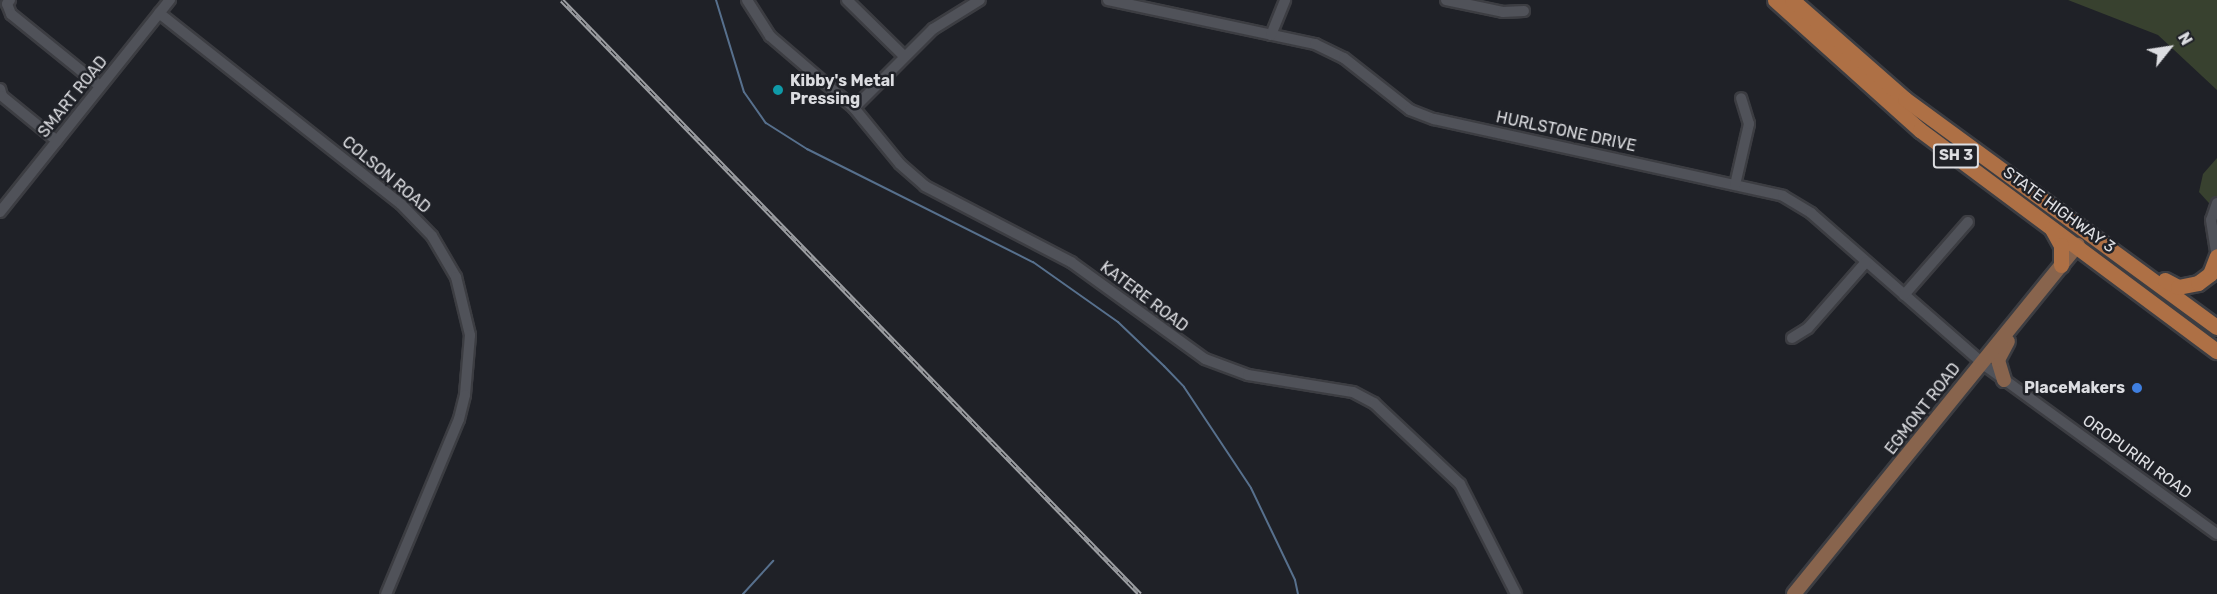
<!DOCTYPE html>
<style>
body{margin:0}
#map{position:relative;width:2217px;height:594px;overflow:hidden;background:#1f2127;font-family:Rubik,sans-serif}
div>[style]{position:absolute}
.green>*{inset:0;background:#38412f}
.stream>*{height:2px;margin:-1px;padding:0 1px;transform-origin:1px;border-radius:1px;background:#57708d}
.roads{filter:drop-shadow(2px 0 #3c3d42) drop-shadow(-2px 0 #3c3d42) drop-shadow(0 2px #3c3d42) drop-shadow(0 -2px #3c3d42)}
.minor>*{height:10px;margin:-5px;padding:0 5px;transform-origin:5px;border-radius:5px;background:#505259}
.major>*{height:14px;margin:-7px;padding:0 7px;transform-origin:7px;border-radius:7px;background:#88644d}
.highway>*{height:15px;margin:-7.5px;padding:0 7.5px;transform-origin:7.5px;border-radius:7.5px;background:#ae7045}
.rail>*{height:4.5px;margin-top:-2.25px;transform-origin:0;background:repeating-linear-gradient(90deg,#1f2127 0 7px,#9c9ea2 0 14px);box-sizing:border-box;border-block:2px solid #9c9ea2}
.dots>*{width:16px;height:16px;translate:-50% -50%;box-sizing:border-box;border:3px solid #1f2127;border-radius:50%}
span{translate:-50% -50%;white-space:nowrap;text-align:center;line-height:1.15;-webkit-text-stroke:5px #1f2127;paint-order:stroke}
.shield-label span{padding:2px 4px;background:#1f2127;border:2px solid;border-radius:4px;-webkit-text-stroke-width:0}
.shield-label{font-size:15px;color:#dcdde1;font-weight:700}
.poi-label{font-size:16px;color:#dcdde1;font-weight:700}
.left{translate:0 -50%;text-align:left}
.right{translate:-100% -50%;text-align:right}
.street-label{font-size:16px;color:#dcdde1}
.north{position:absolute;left:2139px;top:18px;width:60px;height:60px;-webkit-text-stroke:4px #1f2127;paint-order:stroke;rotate:60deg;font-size:16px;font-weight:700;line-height:24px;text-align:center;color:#dcdde1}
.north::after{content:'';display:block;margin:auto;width:21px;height:27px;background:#dcdde1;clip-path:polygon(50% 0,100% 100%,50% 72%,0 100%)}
</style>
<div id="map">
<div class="green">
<i style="clip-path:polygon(2068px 0,2217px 0,2217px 90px,2158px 35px)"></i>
<i style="clip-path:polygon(2217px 158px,2217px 212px,2199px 192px,2203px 174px)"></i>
</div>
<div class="stream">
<i style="left:716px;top:0;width:96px;rotate:73.1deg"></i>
<i style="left:744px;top:92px;width:38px;rotate:55deg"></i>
<i style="left:766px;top:123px;width:49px;rotate:32.4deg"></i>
<i style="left:807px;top:149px;width:253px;rotate:26.6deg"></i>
<i style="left:1033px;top:262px;width:104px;rotate:35.2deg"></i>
<i style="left:1118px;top:322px;width:64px;rotate:43.7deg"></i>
<i style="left:1164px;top:366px;width:29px;rotate:46deg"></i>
<i style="left:1184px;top:387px;width:121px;rotate:56.4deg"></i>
<i style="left:1251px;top:488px;width:102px;rotate:64.4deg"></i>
<i style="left:1295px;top:580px;width:14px;rotate:78deg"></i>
<i style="left:743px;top:594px;width:45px;rotate:-47.7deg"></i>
</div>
<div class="roads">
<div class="minor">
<i style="left:10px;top:0;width:5px;rotate:127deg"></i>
<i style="left:7px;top:4px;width:11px;rotate:68deg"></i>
<i style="left:11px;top:14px;width:114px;rotate:39deg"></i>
<i style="left:747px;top:0;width:43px;rotate:57.4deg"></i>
<i style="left:770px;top:36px;width:111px;rotate:40.6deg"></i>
<i style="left:854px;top:108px;width:72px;rotate:50.6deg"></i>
<i style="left:900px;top:164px;width:33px;rotate:41deg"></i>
<i style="left:925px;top:186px;width:165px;rotate:27.5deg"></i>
<i style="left:1071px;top:262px;width:165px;rotate:35.9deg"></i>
<i style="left:1205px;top:359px;width:46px;rotate:20.4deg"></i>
<i style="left:1248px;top:375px;width:106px;rotate:9.2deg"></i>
<i style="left:1353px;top:392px;width:24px;rotate:28deg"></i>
<i style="left:1374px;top:403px;width:118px;rotate:43.3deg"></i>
<i style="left:1460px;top:484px;width:123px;rotate:63deg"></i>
<i style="left:847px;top:0;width:80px;rotate:44.5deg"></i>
<i style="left:1108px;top:0;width:212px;rotate:12deg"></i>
<i style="left:1315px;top:44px;width:32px;rotate:26deg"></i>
<i style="left:1344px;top:58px;width:84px;rotate:38.2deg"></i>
<i style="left:1410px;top:110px;width:26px;rotate:21deg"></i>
<i style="left:1434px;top:119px;width:357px;rotate:12.4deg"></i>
<i style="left:1783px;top:196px;width:33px;rotate:31deg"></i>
<i style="left:1811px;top:213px;width:234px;rotate:41.2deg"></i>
<i style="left:1987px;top:367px;width:284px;rotate:36deg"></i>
<i style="left:1446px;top:0;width:58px;rotate:11.9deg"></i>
<i style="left:1503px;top:12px;width:21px;rotate:-3deg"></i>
<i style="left:159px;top:13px;width:308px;rotate:38.3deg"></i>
<i style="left:401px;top:204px;width:45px;rotate:45.9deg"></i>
<i style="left:432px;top:236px;width:48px;rotate:59.7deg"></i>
<i style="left:456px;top:277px;width:60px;rotate:76.4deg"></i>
<i style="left:470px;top:335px;width:60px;rotate:94.8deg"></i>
<i style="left:465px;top:395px;width:25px;rotate:104deg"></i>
<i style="left:459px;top:419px;width:190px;rotate:112.6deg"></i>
<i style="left:1271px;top:35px;width:38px;rotate:-68deg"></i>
<i style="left:0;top:89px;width:7px;rotate:74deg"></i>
<i style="left:2px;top:96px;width:71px;rotate:39.3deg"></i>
<i style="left:854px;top:108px;width:112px;rotate:-45deg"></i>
<i style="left:933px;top:29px;width:55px;rotate:-31.7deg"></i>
<i style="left:1735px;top:185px;width:63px;rotate:-77.1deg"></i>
<i style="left:1749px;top:124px;width:27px;rotate:-107deg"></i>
<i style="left:2217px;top:203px;width:18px;rotate:109deg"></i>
<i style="left:2211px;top:220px;width:36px;rotate:81deg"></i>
<i style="left:0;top:212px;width:272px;rotate:-51.3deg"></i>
<i style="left:1904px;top:295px;width:97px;rotate:-48.8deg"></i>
<i style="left:1792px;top:338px;width:19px;rotate:-32deg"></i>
<i style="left:1808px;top:328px;width:88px;rotate:-48.7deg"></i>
</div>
<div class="major">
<i style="left:2004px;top:380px;width:21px;rotate:-107deg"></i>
<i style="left:1998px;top:360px;width:21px;rotate:-62deg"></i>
<i style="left:1794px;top:594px;width:450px;rotate:-50.9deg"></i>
</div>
<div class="highway">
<i style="left:1775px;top:0;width:195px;rotate:41.9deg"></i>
<i style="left:1920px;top:130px;width:370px;rotate:36.7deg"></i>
<i style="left:1792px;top:0;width:150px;rotate:41.2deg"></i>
<i style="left:1905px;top:99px;width:386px;rotate:36.2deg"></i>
<i style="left:2052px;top:229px;width:18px;rotate:61deg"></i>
<i style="left:2061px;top:245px;width:20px;rotate:90deg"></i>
<i style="left:2165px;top:280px;width:15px;rotate:28deg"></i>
<i style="left:2178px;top:287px;width:20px;rotate:-11deg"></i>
<i style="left:2198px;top:283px;width:15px;rotate:-37deg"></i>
<i style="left:2210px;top:274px;width:19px;rotate:-69deg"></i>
</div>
</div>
<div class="rail">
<i style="left:562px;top:0;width:829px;rotate:45.78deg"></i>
</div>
<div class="dots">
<i style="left:778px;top:90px;background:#0f9aa8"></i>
<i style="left:2137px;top:388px;background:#3f7fe0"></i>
</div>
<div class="shield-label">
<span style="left:1956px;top:156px">SH 3</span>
</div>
<div class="poi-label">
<span class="left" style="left:790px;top:90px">Kibby's Metal<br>Pressing</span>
<span class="right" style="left:2125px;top:388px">PlaceMakers</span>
</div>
<div class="street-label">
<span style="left:73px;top:97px;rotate:-51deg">SMART ROAD</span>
<span style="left:1566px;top:132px;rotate:12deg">HURLSTONE DRIVE</span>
<span style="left:386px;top:175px;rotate:40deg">COLSON ROAD</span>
<span style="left:2059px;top:210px;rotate:36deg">STATE HIGHWAY 3</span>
<span style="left:1144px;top:297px;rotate:37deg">KATERE ROAD</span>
<span style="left:1923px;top:409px;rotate:-52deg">EGMONT ROAD</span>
<span style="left:2137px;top:457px;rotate:36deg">OROPURIRI ROAD</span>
</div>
<div class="north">N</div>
</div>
